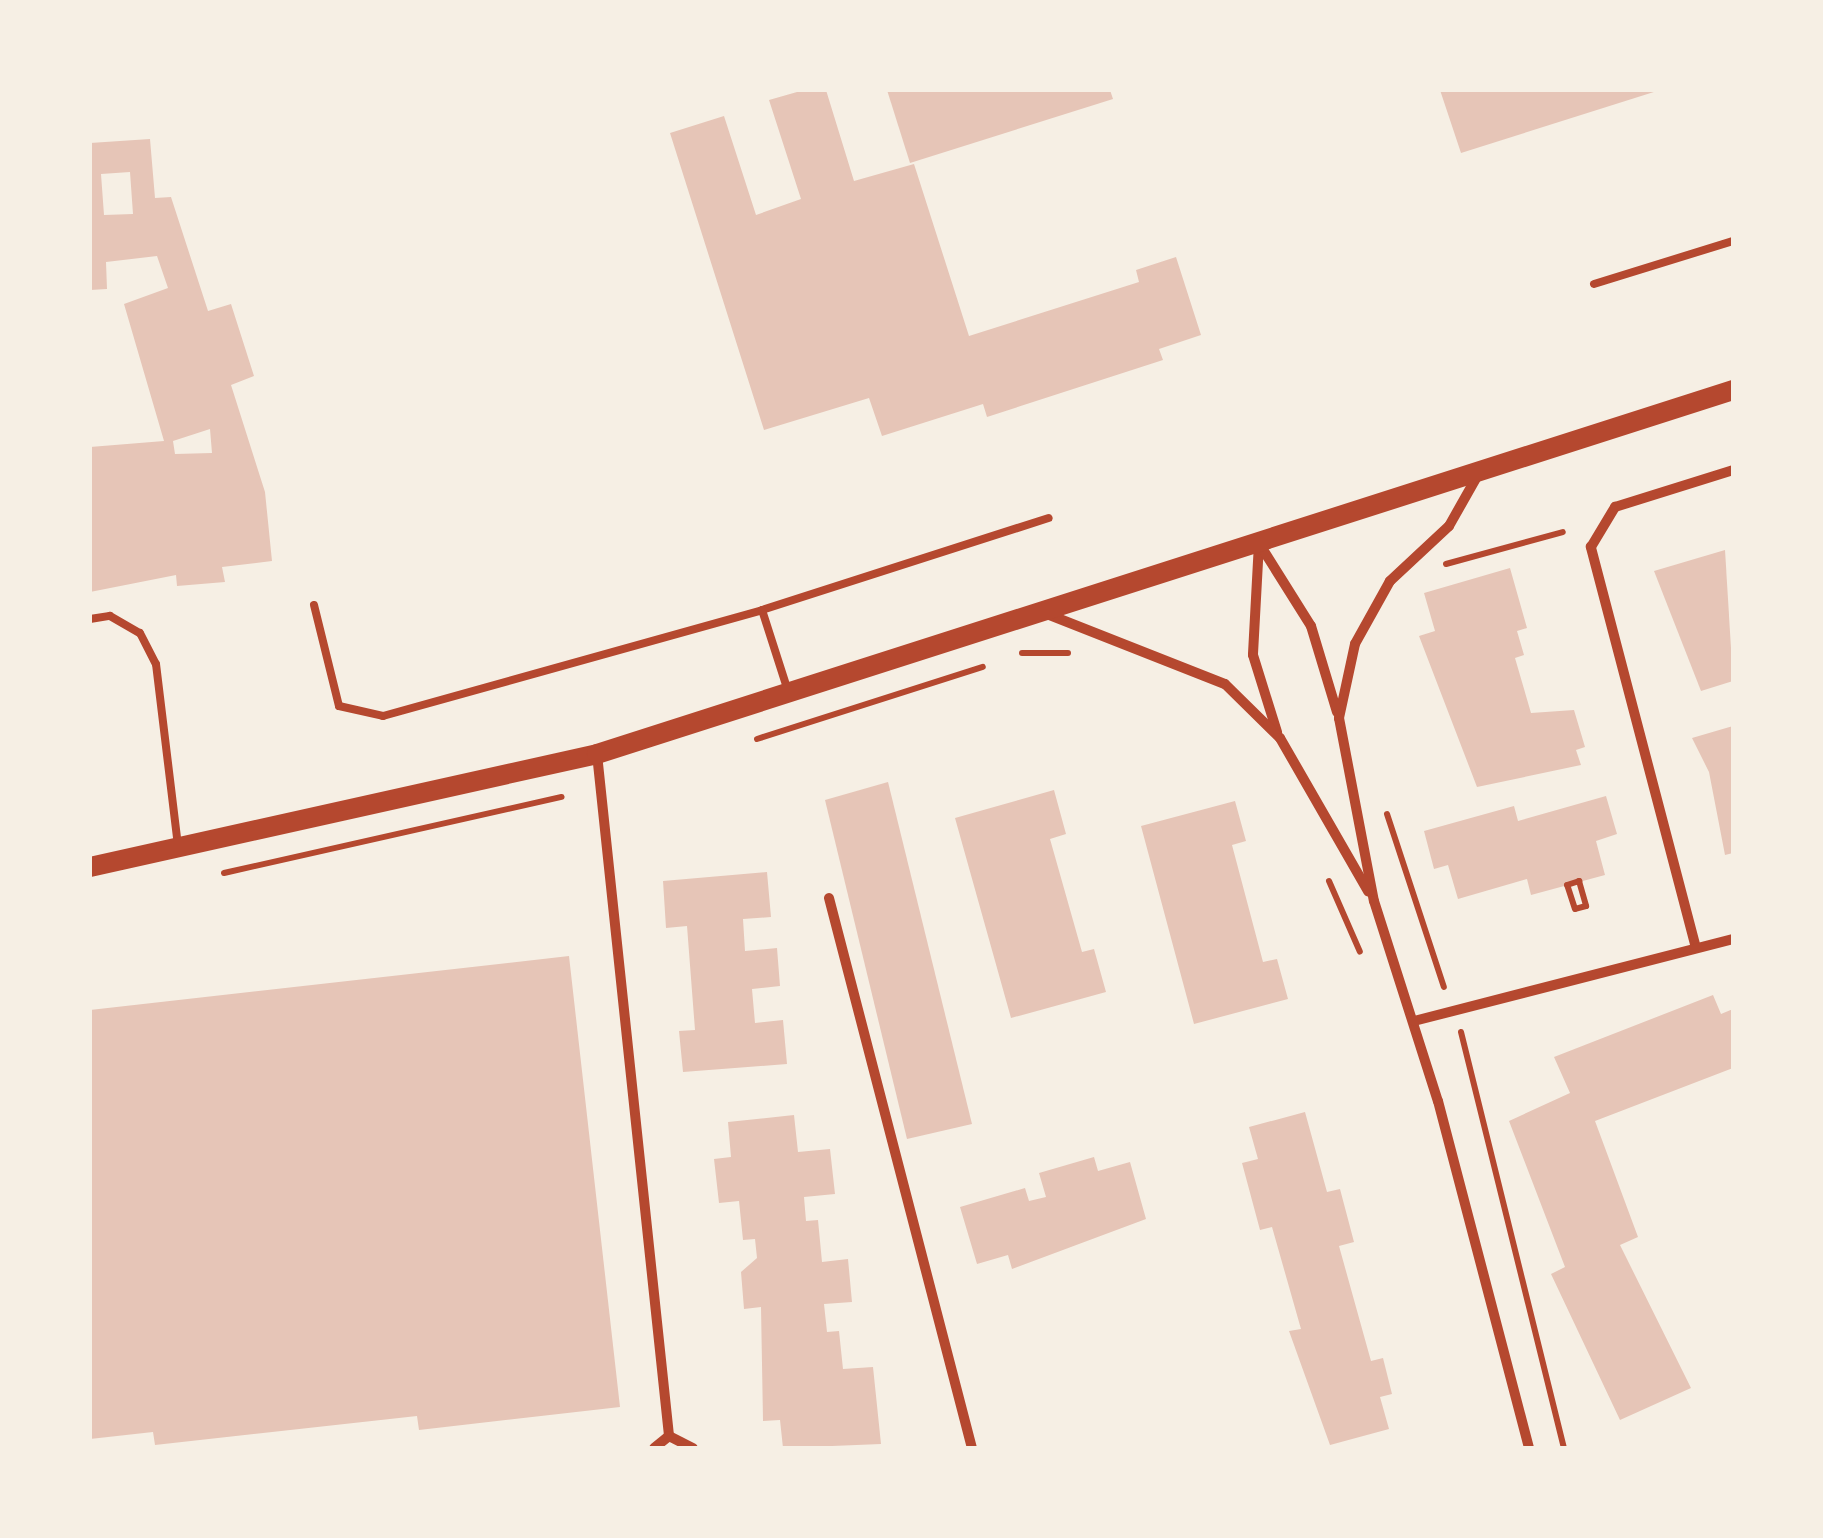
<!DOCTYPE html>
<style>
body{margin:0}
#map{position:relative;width:1823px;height:1538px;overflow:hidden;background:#f6efe4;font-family:Roboto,sans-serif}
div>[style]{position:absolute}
.building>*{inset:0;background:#e6c5b7}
.path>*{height:6px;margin:-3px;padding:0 3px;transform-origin:3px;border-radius:3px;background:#b5482f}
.service>*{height:8px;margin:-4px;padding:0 4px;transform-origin:4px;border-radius:4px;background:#b5482f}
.minor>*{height:10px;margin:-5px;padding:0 5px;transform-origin:5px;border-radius:5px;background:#b5482f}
.secondary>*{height:20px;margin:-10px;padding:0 10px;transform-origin:10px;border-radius:10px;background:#b5482f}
span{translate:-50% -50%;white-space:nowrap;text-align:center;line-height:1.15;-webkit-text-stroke:8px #f6efe4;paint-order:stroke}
.frame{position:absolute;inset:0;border:92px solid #f6efe4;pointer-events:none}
</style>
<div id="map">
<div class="building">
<i style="clip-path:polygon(804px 90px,826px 90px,854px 181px,914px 164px,969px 336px,1139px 282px,1136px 270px,1176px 257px,1201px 335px,1159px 349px,1163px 360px,987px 417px,983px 404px,882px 436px,869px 398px,764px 430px,670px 133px,724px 116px,756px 215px,801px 199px,769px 100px)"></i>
<i style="clip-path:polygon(887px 90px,1110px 90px,1113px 99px,910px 163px)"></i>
<i style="clip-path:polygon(1440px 90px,1657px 90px,1657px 91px,1461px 153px)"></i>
<i style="clip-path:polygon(evenodd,150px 139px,155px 198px,171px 197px,208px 311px,231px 304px,254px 376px,231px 385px,265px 492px,272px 561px,222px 567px,225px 582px,177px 586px,176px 575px,90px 592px,90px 447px,164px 441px,124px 304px,168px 288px,157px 256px,106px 262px,107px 289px,90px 290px,90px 143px,150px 139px,130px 172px,133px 214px,104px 215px,101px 174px,130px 172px,150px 139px,210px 429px,212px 453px,175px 454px,173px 441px,210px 429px)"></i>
<i style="clip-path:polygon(1725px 550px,1733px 681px,1701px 691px,1654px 571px)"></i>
<i style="clip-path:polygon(1510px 568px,1527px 628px,1517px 631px,1524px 655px,1515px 658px,1531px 713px,1574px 710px,1585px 747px,1576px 750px,1581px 765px,1477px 787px,1419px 636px,1435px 631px,1424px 593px)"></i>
<i style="clip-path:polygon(1733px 726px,1733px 853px,1725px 855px,1709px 772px,1692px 738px)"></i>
<i style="clip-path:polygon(888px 782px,972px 1124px,907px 1139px,825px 800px)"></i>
<i style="clip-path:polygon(1054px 790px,1066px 834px,1050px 839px,1082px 952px,1094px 949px,1106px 992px,1011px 1018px,955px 818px)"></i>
<i style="clip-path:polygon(1606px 796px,1617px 834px,1596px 841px,1605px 875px,1531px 895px,1527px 879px,1458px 899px,1448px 865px,1434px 869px,1424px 831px,1514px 806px,1518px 821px)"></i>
<i style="clip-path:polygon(1235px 801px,1246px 841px,1232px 845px,1263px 962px,1277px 959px,1288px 999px,1194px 1024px,1141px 826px)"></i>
<i style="clip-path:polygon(767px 872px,771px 917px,743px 919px,745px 951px,777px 948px,780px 986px,752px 989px,755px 1023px,783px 1020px,787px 1064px,683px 1072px,679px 1031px,695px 1030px,687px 926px,666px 928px,663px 881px)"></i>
<i style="clip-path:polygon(569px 956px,620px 1407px,419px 1430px,417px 1416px,155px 1445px,153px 1432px,90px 1439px,90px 1010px)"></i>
<i style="clip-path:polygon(1713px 995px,1721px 1014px,1733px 1009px,1733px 1068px,1595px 1121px,1638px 1237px,1620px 1245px,1691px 1388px,1620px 1420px,1551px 1274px,1565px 1267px,1509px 1121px,1570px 1093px,1554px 1057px)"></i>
<i style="clip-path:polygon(1305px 1112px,1327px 1192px,1340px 1189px,1354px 1242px,1339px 1246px,1371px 1361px,1383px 1358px,1392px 1394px,1380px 1397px,1389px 1429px,1330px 1445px,1289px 1331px,1301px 1329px,1272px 1227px,1260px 1230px,1242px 1163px,1258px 1159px,1249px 1127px)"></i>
<i style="clip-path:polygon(794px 1115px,798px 1152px,830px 1149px,835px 1194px,804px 1197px,806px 1221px,818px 1220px,822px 1262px,848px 1259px,852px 1302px,824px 1304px,827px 1332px,839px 1331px,843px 1369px,873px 1367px,881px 1444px,783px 1448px,780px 1420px,763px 1421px,761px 1307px,744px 1309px,741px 1272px,757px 1258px,755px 1239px,743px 1240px,739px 1201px,719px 1203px,714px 1159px,731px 1157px,728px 1122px)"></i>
<i style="clip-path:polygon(1094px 1157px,1098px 1171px,1130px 1162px,1146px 1219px,1012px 1269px,1008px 1255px,977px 1264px,960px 1207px,1025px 1188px,1029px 1201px,1046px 1197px,1039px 1173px)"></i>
</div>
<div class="path">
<i style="left:1446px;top:564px;width:121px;rotate:-15.3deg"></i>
<i style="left:1022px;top:653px;width:46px"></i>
<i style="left:757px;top:739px;width:237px;rotate:-17.7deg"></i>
<i style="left:1387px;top:814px;width:182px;rotate:71.8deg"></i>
<i style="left:224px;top:873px;width:346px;rotate:-12.7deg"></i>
<i style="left:1329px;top:881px;width:77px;rotate:66.4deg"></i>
<i style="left:1579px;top:881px;width:26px;rotate:74deg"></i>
<i style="left:1586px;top:906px;width:11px;rotate:165deg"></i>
<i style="left:1575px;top:909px;width:25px;rotate:-108deg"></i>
<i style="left:1567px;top:885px;width:13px;rotate:-18deg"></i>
<i style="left:1461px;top:1032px;width:429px;rotate:76.1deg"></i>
</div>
<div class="service">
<i style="left:1594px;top:284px;width:145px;rotate:-17.2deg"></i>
<i style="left:314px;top:605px;width:104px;rotate:76.1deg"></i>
<i style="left:339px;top:706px;width:45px;rotate:12.8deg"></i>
<i style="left:383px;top:716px;width:394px;rotate:-15.6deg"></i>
<i style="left:90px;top:619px;width:20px;rotate:-9deg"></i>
<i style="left:110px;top:616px;width:34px;rotate:30deg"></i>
<i style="left:140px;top:633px;width:35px;rotate:63deg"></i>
<i style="left:156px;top:664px;width:182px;rotate:83.1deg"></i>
<i style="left:788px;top:691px;width:85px;rotate:-107.8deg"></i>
<i style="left:762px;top:610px;width:301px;rotate:-17.8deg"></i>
</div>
<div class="minor">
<i style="left:1479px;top:473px;width:61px;rotate:119.5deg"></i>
<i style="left:1449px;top:526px;width:81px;rotate:137deg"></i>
<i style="left:1390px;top:581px;width:72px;rotate:119.1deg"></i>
<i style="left:1355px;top:644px;width:76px;rotate:102.2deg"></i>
<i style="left:1339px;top:718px;width:186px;rotate:79.2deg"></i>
<i style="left:1374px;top:901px;width:210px;rotate:72.3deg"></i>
<i style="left:1438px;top:1101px;width:359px;rotate:75.3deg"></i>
<i style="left:1259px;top:543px;width:112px;rotate:93.1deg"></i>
<i style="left:1253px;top:655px;width:81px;rotate:72.7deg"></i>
<i style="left:1262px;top:548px;width:92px;rotate:57.9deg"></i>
<i style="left:1311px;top:626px;width:90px;rotate:73.2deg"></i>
<i style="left:1047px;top:614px;width:191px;rotate:21.5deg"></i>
<i style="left:1225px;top:684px;width:77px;rotate:44.5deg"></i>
<i style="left:1280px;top:738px;width:177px;rotate:60.1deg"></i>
<i style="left:597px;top:754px;width:686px;rotate:83.97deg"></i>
<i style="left:669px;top:1436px;width:19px;rotate:141deg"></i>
<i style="left:829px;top:898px;width:568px;rotate:75.43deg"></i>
<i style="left:1696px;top:948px;width:415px;rotate:-104.7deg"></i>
<i style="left:1591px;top:547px;width:47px;rotate:-59deg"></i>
<i style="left:1615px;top:507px;width:124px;rotate:-17.4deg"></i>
<i style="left:1414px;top:1021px;width:329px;rotate:-14.4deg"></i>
<i style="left:669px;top:1436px;width:27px;rotate:27deg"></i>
</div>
<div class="secondary">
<i style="left:90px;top:867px;width:519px;rotate:-12.56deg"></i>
<i style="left:597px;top:754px;width:1193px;rotate:-17.77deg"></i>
</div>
<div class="frame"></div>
</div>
